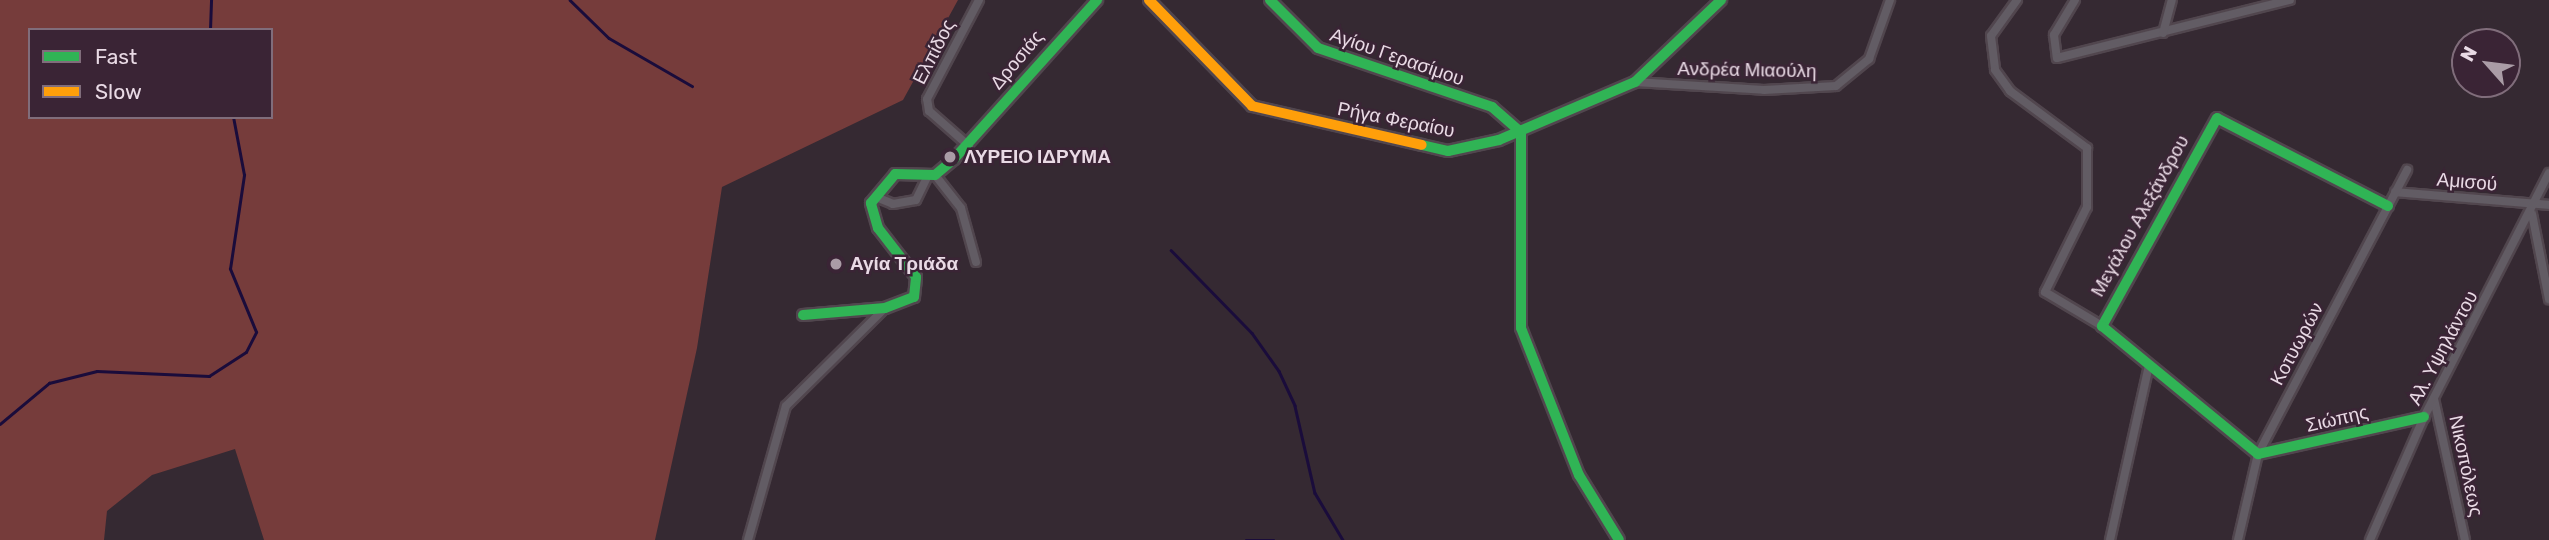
<!DOCTYPE html>
<meta charset="utf-8">
<style>
body{margin:0}
#map{position:relative;width:2549px;height:540px;overflow:hidden;background:#352932;font-family:Rubik,sans-serif}
div>[style]{position:absolute}
.forest>*{inset:0;background:#763c3b}
.stream>*{height:2.5px;margin:-1.25px;padding:0 1.25px;transform-origin:1.25px;border-radius:1.25px;background:#1a0c3b}
.roads{filter:drop-shadow(2px 0 #51464e) drop-shadow(-2px 0 #51464e) drop-shadow(0 2px #51464e) drop-shadow(0 -2px #51464e)}
.street>*{height:8px;margin:-4px;padding:0 4px;transform-origin:4px;border-radius:4px;background:#625c64}
.fast>*{height:10px;margin:-5px;padding:0 5px;transform-origin:5px;border-radius:5px;background:#30b455}
.slow>*{height:10px;margin:-5px;padding:0 5px;transform-origin:5px;border-radius:5px;background:#ff9f0a}
.dots>*{width:19px;height:19px;translate:-50% -50%;box-sizing:border-box;border:4px solid #3a2435;border-radius:50%}
span{translate:-50% -50%;white-space:nowrap;text-align:center;line-height:1.15;-webkit-text-stroke:5px #3a2435;paint-order:stroke}
.street-label{font-size:19px;color:#e9dae5}
.poi-label{font-size:19px;color:#e9dae5;font-weight:700}
.left{translate:0 -50%;text-align:left}
.legend{position:absolute;left:28px;top:28px;width:245px;height:91px;box-sizing:border-box;background:#3a2435;border:2px solid #806d7b;margin:0;padding:9px 12px;list-style:none;font-size:21px;color:#e9dae5}
.legend li{display:flex;align-items:center;gap:14px;height:35px}
.legend b{width:35px;border:2px solid #806d7b}
.north{position:absolute;left:2451px;top:28px;width:70px;height:70px;box-sizing:border-box;background:#3a2435;border:2px solid #806d7b;border-radius:50%;rotate:298deg;font-size:19px;font-weight:700;line-height:28px;text-align:center;color:#e9dae5}
.north::after{content:'';display:block;margin:auto;width:24px;height:32px;background:#aa9ca6;clip-path:polygon(50% 0,100% 100%,50% 72%,0 100%)}
</style>
<div id="map">
<div class="forest">
<i style="clip-path:polygon(evenodd,0 0,958px 0,903px 100px,722px 187px,697px 348px,655px 540px,264px 540px,235px 449px,152px 475px,107px 511px,104px 540px,0 540px,0 0,30px 30px,271px 30px,271px 117px,30px 117px,30px 30px)"></i>
</div>
<div class="stream">
<i style="left:570px;top:0;width:54px;rotate:44.3deg"></i>
<i style="left:609px;top:38px;width:96px;rotate:30deg"></i>
<i style="left:210px;top:30px;width:30px;rotate:-88deg"></i>
<i style="left:1171px;top:250px;width:116px;rotate:45.7deg"></i>
<i style="left:1252px;top:333px;width:47px;rotate:54.6deg"></i>
<i style="left:1279px;top:371px;width:38px;rotate:65deg"></i>
<i style="left:1295px;top:406px;width:89px;rotate:77.1deg"></i>
<i style="left:1315px;top:493px;width:55px;rotate:59.2deg"></i>
<i style="left:0;top:424px;width:64px;rotate:-39.9deg"></i>
<i style="left:49px;top:383px;width:49px;rotate:-14deg"></i>
<i style="left:97px;top:371px;width:112px;rotate:2.6deg"></i>
<i style="left:209px;top:376px;width:44px;rotate:-33deg"></i>
<i style="left:246px;top:352px;width:22px;rotate:-63deg"></i>
<i style="left:256px;top:332px;width:68px;rotate:-112.4deg"></i>
<i style="left:230px;top:269px;width:95px;rotate:-81.5deg"></i>
<i style="left:244px;top:175px;width:59px;rotate:-100.7deg"></i>
<i style="left:1246px;top:540px;width:28px"></i>
</div>
<div class="roads">
<div class="street">
<i style="left:2017px;top:0;width:44px;rotate:125.8deg"></i>
<i style="left:1991px;top:36px;width:34px;rotate:83deg"></i>
<i style="left:1995px;top:70px;width:26px;rotate:54deg"></i>
<i style="left:2010px;top:91px;width:96px;rotate:36.5deg"></i>
<i style="left:2087px;top:148px;width:59px;rotate:90deg"></i>
<i style="left:2087px;top:207px;width:95px;rotate:116.3deg"></i>
<i style="left:2045px;top:292px;width:66px;rotate:30.8deg"></i>
<i style="left:2075px;top:0;width:41px;rotate:121deg"></i>
<i style="left:2054px;top:35px;width:23px;rotate:83deg"></i>
<i style="left:2057px;top:58px;width:240px;rotate:-14deg"></i>
<i style="left:2163px;top:33px;width:34px;rotate:-75deg"></i>
<i style="left:1635px;top:82px;width:129px;rotate:3.5deg"></i>
<i style="left:1764px;top:90px;width:72px;rotate:-3.2deg"></i>
<i style="left:1836px;top:86px;width:43px;rotate:-39.3deg"></i>
<i style="left:1869px;top:59px;width:63px;rotate:-70.4deg"></i>
<i style="left:969px;top:146px;width:53px;rotate:-138.8deg"></i>
<i style="left:929px;top:111px;width:12px;rotate:-99deg"></i>
<i style="left:927px;top:99px;width:112px;rotate:-62.3deg"></i>
<i style="left:935px;top:175px;width:42px;rotate:51.8deg"></i>
<i style="left:961px;top:208px;width:56px;rotate:74.5deg"></i>
<i style="left:2395px;top:192px;width:155px;rotate:4.8deg"></i>
<i style="left:876px;top:197px;width:18px;rotate:22deg"></i>
<i style="left:893px;top:204px;width:23px;rotate:-10deg"></i>
<i style="left:916px;top:200px;width:28px;rotate:-64deg"></i>
<i style="left:2532px;top:214px;width:87px;rotate:78.7deg"></i>
<i style="left:2434px;top:399px;width:144px;rotate:77.6deg"></i>
<i style="left:748px;top:540px;width:139px;rotate:-74.2deg"></i>
<i style="left:786px;top:406px;width:139px;rotate:-44.7deg"></i>
<i style="left:2110px;top:540px;width:179px;rotate:-77.4deg"></i>
<i style="left:2238px;top:540px;width:88px;rotate:-76.9deg"></i>
<i style="left:2258px;top:454px;width:321px;rotate:-62.3deg"></i>
<i style="left:2370px;top:540px;width:134px;rotate:-66.3deg"></i>
<i style="left:2424px;top:417px;width:274px;rotate:-62.9deg"></i>
</div>
<div class="fast">
<i style="left:1270px;top:0;width:68px;rotate:45deg"></i>
<i style="left:1318px;top:48px;width:184px;rotate:18.7deg"></i>
<i style="left:1492px;top:107px;width:38px;rotate:41deg"></i>
<i style="left:1521px;top:132px;width:196px;rotate:90deg"></i>
<i style="left:1521px;top:328px;width:158px;rotate:68.5deg"></i>
<i style="left:1579px;top:475px;width:76px;rotate:58.4deg"></i>
<i style="left:1422px;top:145px;width:27px;rotate:13deg"></i>
<i style="left:1448px;top:151px;width:52px;rotate:-12.2deg"></i>
<i style="left:1499px;top:140px;width:148px;rotate:-23.1deg"></i>
<i style="left:1635px;top:82px;width:119px;rotate:-43.6deg"></i>
<i style="left:2388px;top:206px;width:192px;rotate:-152.8deg"></i>
<i style="left:2217px;top:118px;width:238px;rotate:118.9deg"></i>
<i style="left:2102px;top:326px;width:202px;rotate:39.4deg"></i>
<i style="left:2258px;top:454px;width:170px;rotate:-12.6deg"></i>
<i style="left:803px;top:315px;width:82px;rotate:-4.9deg"></i>
<i style="left:885px;top:308px;width:31px;rotate:-21deg"></i>
<i style="left:914px;top:297px;width:20px;rotate:-84deg"></i>
<i style="left:916px;top:277px;width:62px;rotate:-127.8deg"></i>
<i style="left:878px;top:228px;width:26px;rotate:-106deg"></i>
<i style="left:871px;top:203px;width:38px;rotate:-50deg"></i>
<i style="left:895px;top:174px;width:40px;rotate:1.4deg"></i>
<i style="left:935px;top:175px;width:25px;rotate:-40deg"></i>
<i style="left:954px;top:159px;width:214px;rotate:-48deg"></i>
</div>
<div class="slow">
<i style="left:1149px;top:0;width:148px;rotate:45.8deg"></i>
<i style="left:1252px;top:106px;width:174px;rotate:12.9deg"></i>
</div>
</div>
<div class="dots">
<i style="left:950px;top:157px;background:#aa9ca6"></i>
<i style="left:836px;top:264px;background:#aa9ca6"></i>
</div>
<div class="street-label">
<span style="left:934px;top:52px;rotate:-63deg">Ελπίδος</span>
<span style="left:1397px;top:57px;rotate:19deg">Αγίου Γερασίμου</span>
<span style="left:1017px;top:60px;rotate:-50deg">Δροσιάς</span>
<span style="left:1747px;top:70px;rotate:1deg">Ανδρέα Μιαούλη</span>
<span style="left:1396px;top:120px;rotate:11deg">Ρήγα Φεραίου</span>
<span style="left:2467px;top:182px;rotate:5deg">Αμισού</span>
<span style="left:2140px;top:216px;rotate:-61deg">Μεγάλου Αλεξάνδρου</span>
<span style="left:2297px;top:344px;rotate:-62deg">Κοτυωρών</span>
<span style="left:2443px;top:348px;rotate:-62deg">Αλ. Υψηλάντου</span>
<span style="left:2337px;top:419px;rotate:-13deg">Σιώπης</span>
<span style="left:2466px;top:466px;rotate:78deg">Νικοπόλεως</span>
</div>
<div class="poi-label">
<span class="left" style="left:964px;top:157px">ΛΥΡΕΙΟ ΙΔΡΥΜΑ</span>
<span class="left" style="left:850px;top:264px">Αγία Τριάδα</span>
</div>
<ul class="legend">
<li><b style="height:9px;background:#30b455"></b>Fast</li>
<li><b style="height:9px;background:#ff9f0a"></b>Slow</li>
</ul>
<div class="north">N</div>
</div>
